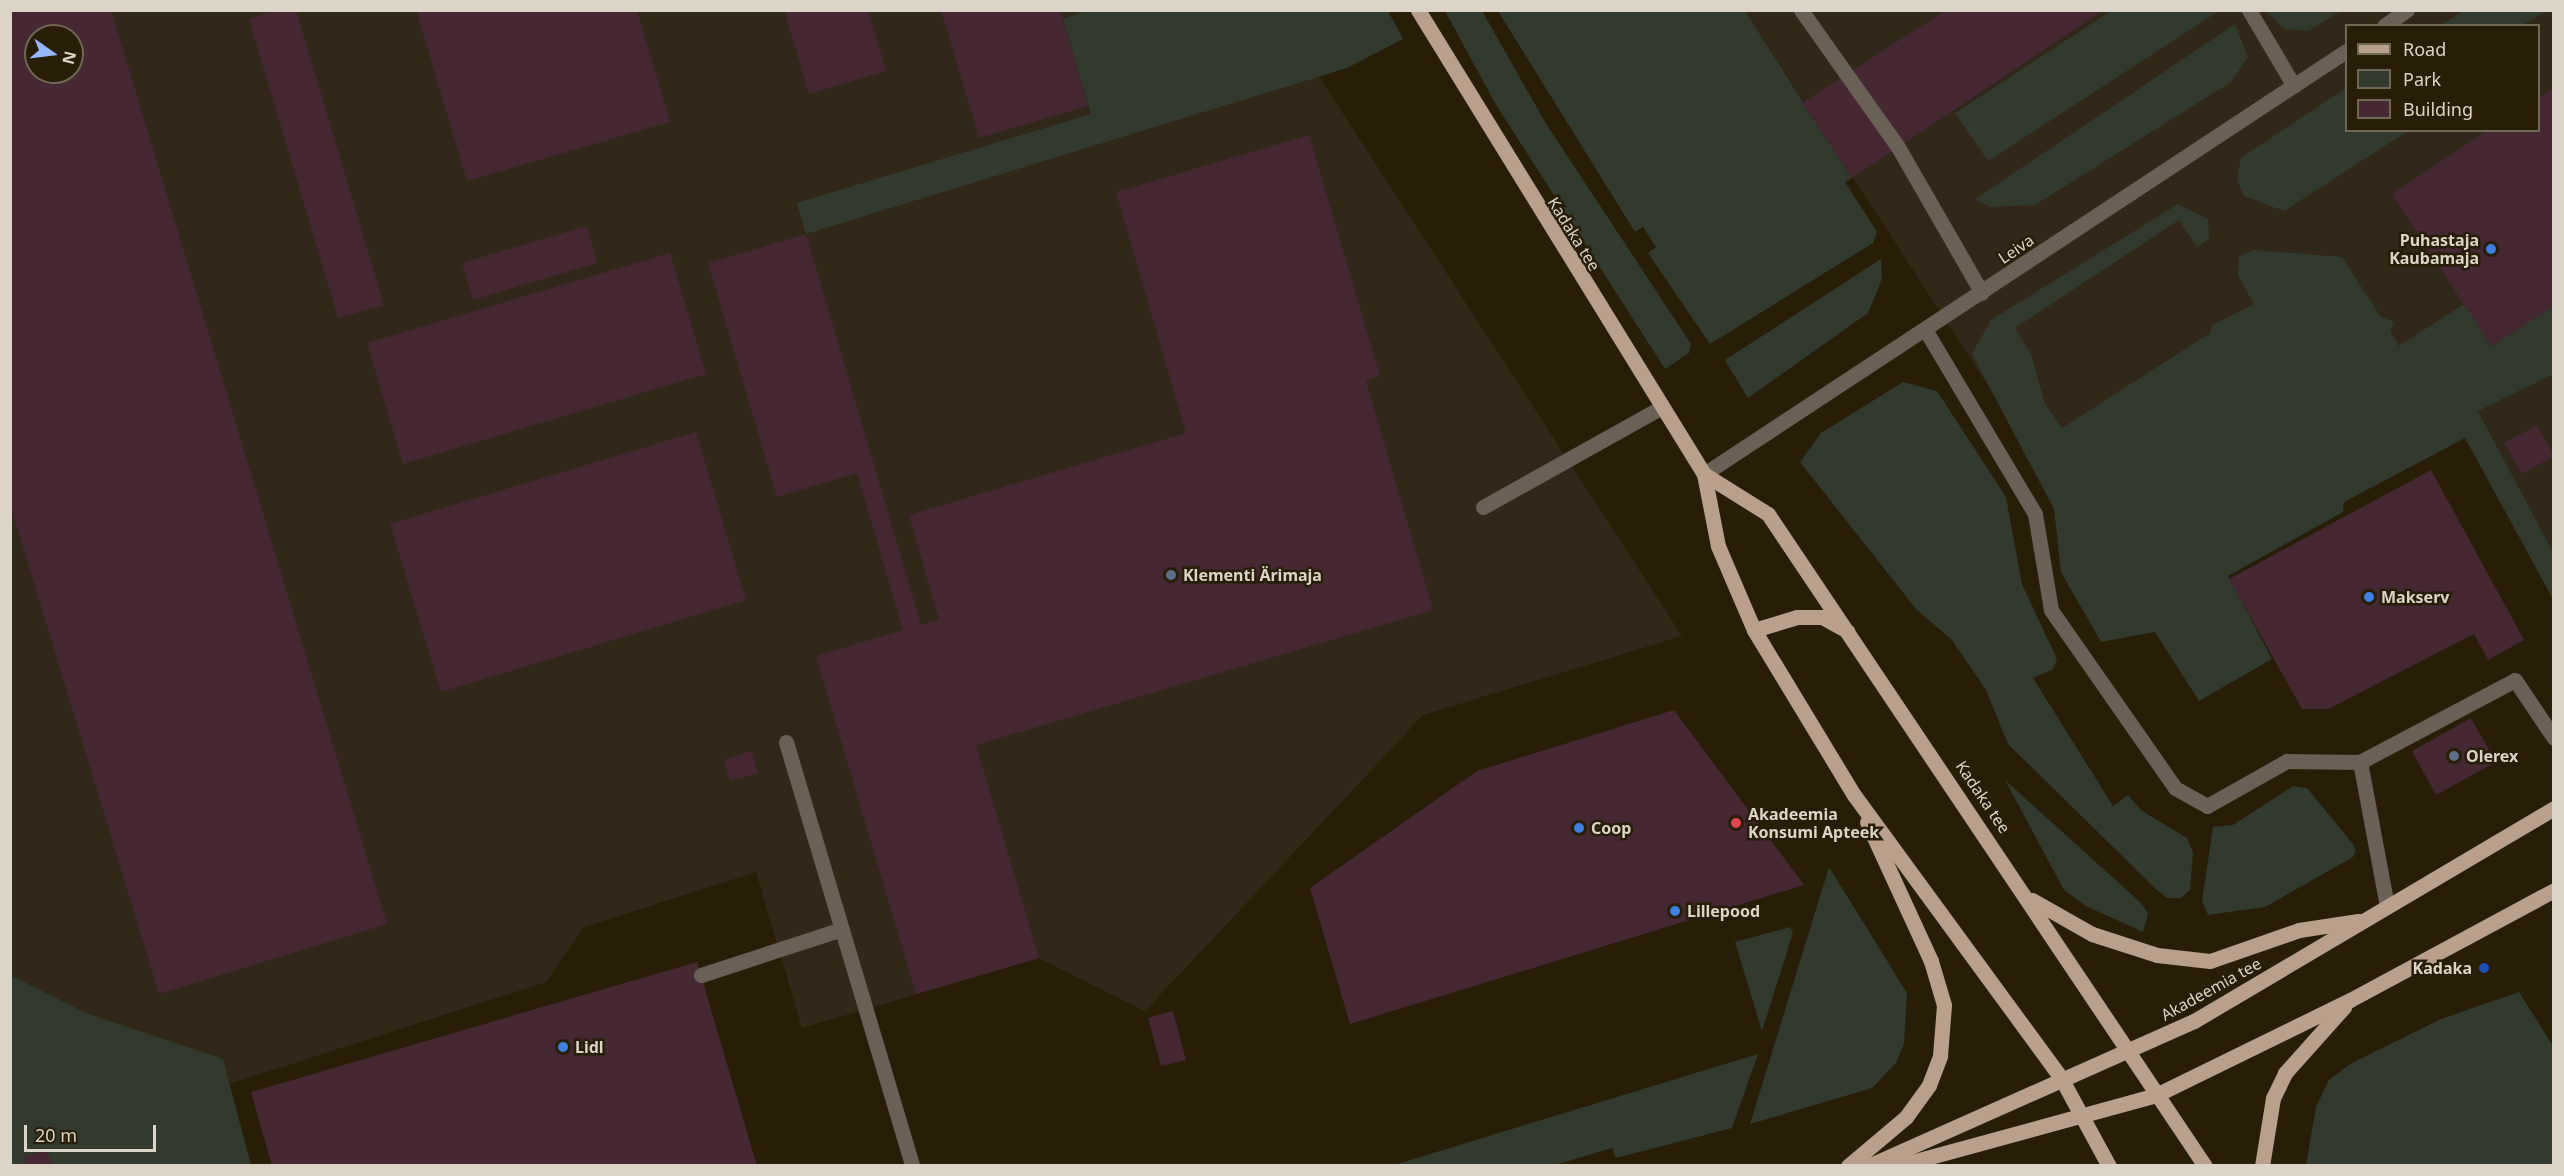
<!DOCTYPE html>
<meta charset="utf-8">
<style>
body{margin:0}
#map{position:relative;width:2564px;height:1176px;overflow:hidden;background:#281e08;font-family:"Noto Sans",sans-serif}
div>[style]{position:absolute}
.industrial>*{inset:0;background:#32281a}
.green>*{inset:0;background:#313a2c}
.building>*{inset:0;background:#452832}
.minor>*{height:15px;margin:-7.5px;padding:0 7.5px;transform-origin:7.5px;border-radius:7.5px;background:#6b6056}
.major>*{height:15px;margin:-7.5px;padding:0 7.5px;transform-origin:7.5px;border-radius:7.5px;background:#b8a08c}
.dots>*{width:16px;height:16px;translate:-50% -50%;box-sizing:border-box;border:3px solid #281e08;border-radius:50%}
span{translate:-50% -50%;white-space:nowrap;text-align:center;line-height:1.15;-webkit-text-stroke:5px #281e08;paint-order:stroke}
.street-label{font-size:16px;color:#dbd4c7}
.poi-label{font-size:16px;color:#dbd4c7;font-weight:700}
.right{translate:-100% -50%;text-align:right}
.left{translate:0 -50%;text-align:left}
.frame{position:absolute;inset:0;border:12px solid #dbd4c7;pointer-events:none}
.legend{position:absolute;left:2345px;top:24px;width:195px;height:108px;box-sizing:border-box;background:#281e08;border:2px solid #706754;margin:0;padding:8px 10px;list-style:none;font-size:18px;color:#dbd4c7}
.legend li{display:flex;align-items:center;gap:12px;height:30px}
.legend b{width:30px;border:2px solid #706754}
.north{position:absolute;left:24px;top:24px;width:60px;height:60px;box-sizing:border-box;background:#281e08;border:2px solid #706754;border-radius:50%;rotate:104deg;font-size:16px;font-weight:700;line-height:24px;text-align:center;color:#dbd4c7}
.north::after{content:'';display:block;margin:auto;width:21px;height:27px;background:#94b7fd;clip-path:polygon(50% 0,100% 100%,50% 72%,0 100%)}
.scale{position:absolute;left:24px;top:1125px;width:132px;height:27px;box-sizing:border-box;border:3px solid #dbd4c7;border-top:0;padding-left:8px;font-size:18px;line-height:21px;white-space:nowrap;color:#dbd4c7;-webkit-text-stroke:4px #281e08;paint-order:stroke}
</style>
<div id="map">
<div class="industrial">
<i style="clip-path:polygon(evenodd,11px 11px,1290px 11px,1310px 63px,1682px 636px,1423px 715px,1145px 1011px,1039px 958px,802px 1028px,756px 872px,584px 927px,546px 982px,229px 1084px,11px 1009px,11px 11px,36px 36px,72px 36px,72px 72px,36px 72px,36px 36px)"></i>
<i style="clip-path:polygon(evenodd,1745px 11px,2553px 11px,2553px 552px,2478px 411px,2124px 595px,1745px 11px,2346px 26px,2538px 26px,2538px 130px,2346px 130px,2346px 26px)"></i>
</div>
<div class="green">
<i style="clip-path:polygon(1085px 11px,1388px 11px,1403px 39px,1347px 68px,806px 234px,797px 203px,1091px 114px,1063px 19px)"></i>
<i style="clip-path:polygon(1445px 11px,1482px 11px,1545px 122px,1691px 344px,1689px 353px,1665px 369px,1495px 103px)"></i>
<i style="clip-path:polygon(1498px 11px,1745px 11px,1852px 178px,1845px 182px,1877px 232px,1873px 243px,1710px 344px,1648px 253px,1656px 247px,1643px 227px,1635px 232px)"></i>
<i style="clip-path:polygon(2111px 11px,2219px 11px,1988px 161px,1955px 113px)"></i>
<i style="clip-path:polygon(2265px 11px,2341px 11px,2308px 31px,2285px 29px)"></i>
<i style="clip-path:polygon(2463px 11px,2463px 10px,2546px 11px,2523px 25px,2441px 25px)"></i>
<i style="clip-path:polygon(2235px 24px,2248px 57px,2231px 82px,2035px 205px,1989px 207px,1975px 199px)"></i>
<i style="clip-path:polygon(2346px 88px,2346px 130px,2408px 131px,2284px 211px,2244px 196px,2237px 179px,2241px 158px)"></i>
<i style="clip-path:polygon(2178px 204px,2208px 219px,2209px 239px,2197px 247px,2179px 220px,2015px 328px,2031px 354px,2045px 404px,2062px 428px,2210px 333px,2212px 325px,2254px 304px,2238px 275px,2239px 256px,2254px 250px,2342px 257px,2381px 317px,2394px 322px,2390px 331px,2399px 346px,2464px 304px,2492px 346px,2553px 306px,2553px 374px,2478px 411px,2553px 552px,2553px 599px,2465px 438px,2344px 502px,2343px 512px,2228px 576px,2272px 659px,2199px 701px,2155px 632px,2101px 642px,2061px 572px,2054px 509px,1972px 354px,1991px 320px)"></i>
<i style="clip-path:polygon(1881px 259px,1882px 279px,1868px 313px,1748px 398px,1725px 360px)"></i>
<i style="clip-path:polygon(1903px 382px,1937px 391px,2006px 497px,2022px 584px,2057px 659px,2053px 669px,2033px 678px,2113px 806px,2128px 795px,2142px 811px,2187px 838px,2193px 853px,2190px 890px,2181px 898px,2167px 898px,2157px 890px,2008px 744px,1986px 690px,1952px 640px,1916px 609px,1800px 462px,1821px 433px)"></i>
<i style="clip-path:polygon(2005px 780px,2141px 903px,2148px 914px,2143px 932px,2086px 906px,2064px 890px)"></i>
<i style="clip-path:polygon(2293px 786px,2307px 788px,2352px 843px,2356px 851px,2353px 857px,2265px 907px,2208px 915px,2202px 901px,2213px 827px,2233px 825px)"></i>
<i style="clip-path:polygon(1829px 867px,1907px 993px,1904px 1044px,1896px 1063px,1872px 1088px,1750px 1124px)"></i>
<i style="clip-path:polygon(1790px 927px,1793px 933px,1762px 1031px,1735px 942px)"></i>
<i style="clip-path:polygon(10px 975px,88px 1014px,223px 1059px,251px 1165px,11px 1165px)"></i>
<i style="clip-path:polygon(2519px 992px,2553px 1046px,2553px 1165px,2306px 1165px,2316px 1107px,2329px 1080px,2350px 1064px,2441px 1019px)"></i>
<i style="clip-path:polygon(1758px 1054px,1732px 1128px,1616px 1158px,1612px 1148px,1555px 1165px,1394px 1165px)"></i>
</div>
<div class="building">
<i style="clip-path:polygon(evenodd,10px 10px,111px 10px,387px 924px,159px 994px,10px 504px,10px 10px,36px 36px,72px 36px,72px 72px,36px 72px,36px 36px)"></i>
<i style="clip-path:polygon(276px 10px,296px 10px,384px 305px,338px 318px,249px 19px)"></i>
<i style="clip-path:polygon(416px 10px,637px 10px,670px 122px,467px 181px)"></i>
<i style="clip-path:polygon(784px 10px,868px 10px,886px 71px,809px 94px)"></i>
<i style="clip-path:polygon(941px 10px,1060px 10px,1088px 106px,979px 138px)"></i>
<i style="clip-path:polygon(1946px 10px,2104px 10px,1852px 178px,1802px 103px)"></i>
<i style="clip-path:polygon(2554px 88px,2554px 306px,2491px 346px,2392px 194px,2488px 130px,2538px 130px,2538px 98px)"></i>
<i style="clip-path:polygon(1309px 135px,1380px 376px,1366px 381px,1433px 610px,976px 745px,1039px 958px,916px 994px,816px 656px,903px 630px,857px 473px,777px 497px,708px 263px,806px 234px,921px 625px,939px 620px,909px 515px,1186px 433px,1116px 192px)"></i>
<i style="clip-path:polygon(587px 226px,597px 263px,473px 300px,462px 263px)"></i>
<i style="clip-path:polygon(670px 253px,706px 374px,403px 464px,367px 343px)"></i>
<i style="clip-path:polygon(2537px 425px,2554px 456px,2522px 474px,2504px 443px)"></i>
<i style="clip-path:polygon(696px 432px,746px 600px,441px 692px,390px 524px)"></i>
<i style="clip-path:polygon(2431px 470px,2524px 640px,2488px 660px,2474px 634px,2328px 709px,2302px 709px,2229px 579px)"></i>
<i style="clip-path:polygon(1674px 710px,1804px 885px,1350px 1024px,1310px 888px,1477px 771px)"></i>
<i style="clip-path:polygon(2471px 718px,2496px 762px,2436px 795px,2412px 751px)"></i>
<i style="clip-path:polygon(751px 751px,758px 773px,730px 781px,724px 760px)"></i>
<i style="clip-path:polygon(697px 962px,757px 1166px,272px 1166px,251px 1092px)"></i>
<i style="clip-path:polygon(1173px 1011px,1186px 1060px,1161px 1066px,1148px 1018px)"></i>
<i style="clip-path:polygon(47px 1150px,52px 1166px,26px 1166px,24px 1156px)"></i>
</div>
<div class="minor">
<i style="left:1801px;top:10px;width:168px;rotate:54.7deg"></i>
<i style="left:1898px;top:147px;width:168px;rotate:60.1deg"></i>
<i style="left:2249px;top:10px;width:88px;rotate:59.4deg"></i>
<i style="left:2384px;top:26px;width:28px;rotate:-35deg"></i>
<i style="left:1926px;top:331px;width:213px;rotate:59.2deg"></i>
<i style="left:2035px;top:514px;width:97px;rotate:80.5deg"></i>
<i style="left:2051px;top:610px;width:217px;rotate:55.1deg"></i>
<i style="left:2175px;top:788px;width:37px;rotate:29deg"></i>
<i style="left:2207px;top:806px;width:92px;rotate:-29.4deg"></i>
<i style="left:2287px;top:761px;width:73px;rotate:0.8deg"></i>
<i style="left:1704px;top:474px;width:769px;rotate:-33.38deg"></i>
<i style="left:1483px;top:507px;width:203px;rotate:-29.2deg"></i>
<i style="left:786px;top:742px;width:442px;rotate:73.4deg"></i>
<i style="left:2387px;top:906px;width:147px;rotate:-100.6deg"></i>
<i style="left:2360px;top:762px;width:175px;rotate:-27.9deg"></i>
<i style="left:2515px;top:680px;width:70px;rotate:56.1deg"></i>
<i style="left:701px;top:975px;width:148px;rotate:-18.1deg"></i>
</div>
<div class="major">
<i style="left:1418px;top:10px;width:545px;rotate:58.35deg"></i>
<i style="left:1704px;top:474px;width:73px;rotate:79deg"></i>
<i style="left:1718px;top:546px;width:91px;rotate:66.8deg"></i>
<i style="left:1754px;top:630px;width:193px;rotate:58.8deg"></i>
<i style="left:1854px;top:795px;width:351px;rotate:53.8deg"></i>
<i style="left:2061px;top:1078px;width:100px;rotate:61.4deg"></i>
<i style="left:1704px;top:474px;width:75px;rotate:32deg"></i>
<i style="left:1768px;top:514px;width:785px;rotate:56.17deg"></i>
<i style="left:1754px;top:630px;width:45px;rotate:-16.8deg"></i>
<i style="left:1797px;top:617px;width:25px"></i>
<i style="left:1822px;top:617px;width:29px;rotate:29deg"></i>
<i style="left:2032px;top:900px;width:69px;rotate:29.5deg"></i>
<i style="left:2092px;top:934px;width:68px;rotate:17.9deg"></i>
<i style="left:2157px;top:955px;width:53px;rotate:6.5deg"></i>
<i style="left:2210px;top:961px;width:94px;rotate:-19.2deg"></i>
<i style="left:2299px;top:930px;width:60px;rotate:-8.7deg"></i>
<i style="left:1848px;top:1166px;width:76px;rotate:-40.2deg"></i>
<i style="left:1906px;top:1117px;width:39px;rotate:-54deg"></i>
<i style="left:1929px;top:1085px;width:31px;rotate:-69deg"></i>
<i style="left:1940px;top:1056px;width:51px;rotate:-85.5deg"></i>
<i style="left:1944px;top:1005px;width:46px;rotate:-106.5deg"></i>
<i style="left:1931px;top:961px;width:153px;rotate:-114.7deg"></i>
<i style="left:1868px;top:1166px;width:357px;rotate:-24deg"></i>
<i style="left:2194px;top:1021px;width:418px;rotate:-30.6deg"></i>
<i style="left:1897px;top:1166px;width:269px;rotate:-15.3deg"></i>
<i style="left:2156px;top:1095px;width:216px;rotate:-26.1deg"></i>
<i style="left:2350px;top:1000px;width:232px;rotate:-28.3deg"></i>
<i style="left:2262px;top:1166px;width:69px;rotate:-80.8deg"></i>
<i style="left:2273px;top:1098px;width:28px;rotate:-64deg"></i>
<i style="left:2285px;top:1073px;width:89px;rotate:-48.2deg"></i>
</div>
<div class="dots">
<i style="left:2491px;top:249px;background:#3f7fe0"></i>
<i style="left:1171px;top:575px;background:#5c6f8a"></i>
<i style="left:2369px;top:597px;background:#3f7fe0"></i>
<i style="left:2454px;top:756px;background:#5c6f8a"></i>
<i style="left:1736px;top:823px;background:#e0444e"></i>
<i style="left:1579px;top:828px;background:#3f7fe0"></i>
<i style="left:1675px;top:911px;background:#3f7fe0"></i>
<i style="left:2484px;top:968px;background:#1a4fb4"></i>
<i style="left:563px;top:1047px;background:#3f7fe0"></i>
</div>
<div class="street-label">
<span style="left:1574px;top:234px;rotate:58deg">Kadaka tee</span>
<span style="left:2016px;top:249px;rotate:-34deg">Leiva</span>
<span style="left:1983px;top:797px;rotate:56deg">Kadaka tee</span>
<span style="left:2211px;top:989px;rotate:-29deg">Akadeemia tee</span>
</div>
<div class="poi-label">
<span class="right" style="left:2479px;top:249px">Puhastaja<br>Kaubamaja</span>
<span class="left" style="left:1183px;top:575px">Klementi Ärimaja</span>
<span class="left" style="left:2381px;top:597px">Makserv</span>
<span class="left" style="left:2466px;top:756px">Olerex</span>
<span class="left" style="left:1748px;top:823px">Akadeemia<br>Konsumi Apteek</span>
<span class="left" style="left:1591px;top:828px">Coop</span>
<span class="left" style="left:1687px;top:911px">Lillepood</span>
<span class="right" style="left:2472px;top:968px">Kadaka</span>
<span class="left" style="left:575px;top:1047px">Lidl</span>
</div>
<div class="frame"></div>
<ul class="legend">
<li><b style="height:8px;background:#b8a08c"></b>Road</li>
<li><b style="height:16px;background:#313a2c"></b>Park</li>
<li><b style="height:16px;background:#452832"></b>Building</li>
</ul>
<div class="north">N</div>
<div class="scale">20 m</div>
</div>
